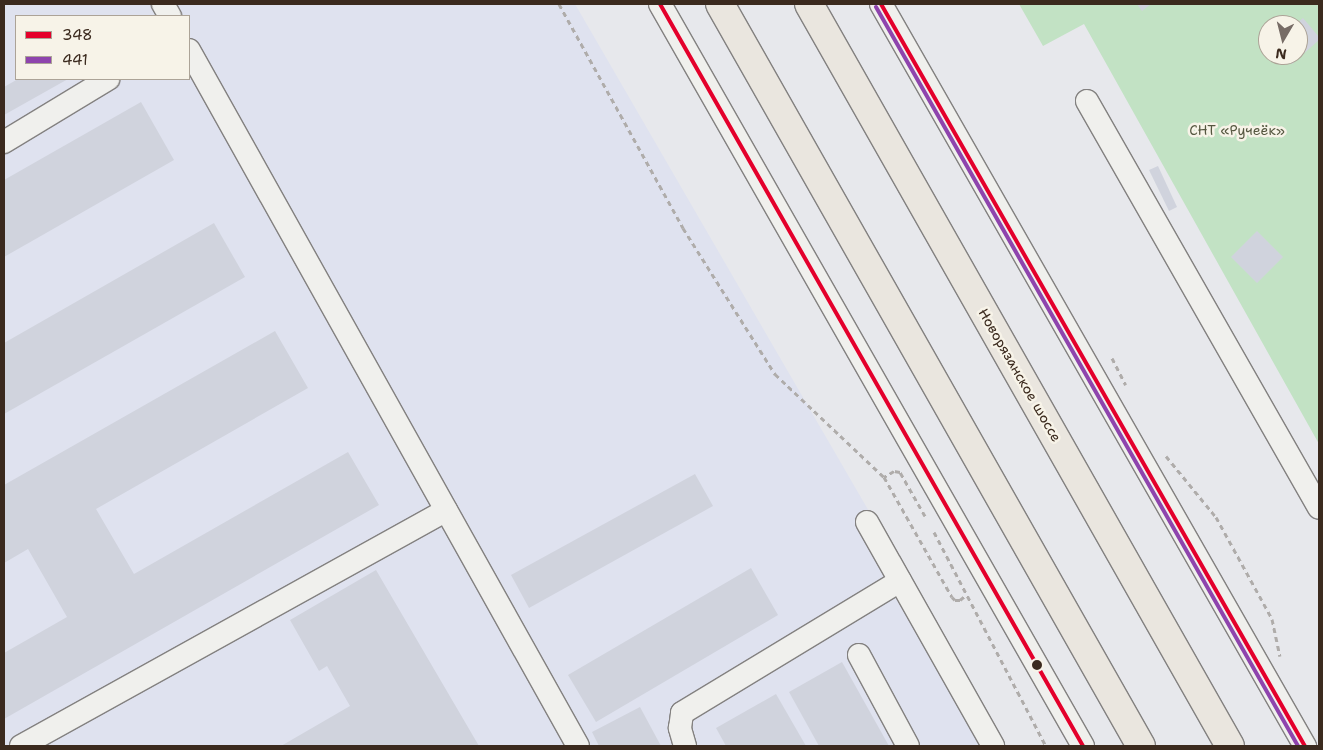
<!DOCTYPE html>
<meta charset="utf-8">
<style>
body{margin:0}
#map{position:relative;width:1323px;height:750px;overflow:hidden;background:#e7e8ec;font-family:"Shantell Sans",sans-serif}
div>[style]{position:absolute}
.built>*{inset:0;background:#dfe2ef}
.green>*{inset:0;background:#c2e2c4}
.building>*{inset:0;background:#d0d3dd}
.path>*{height:3px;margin-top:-1.5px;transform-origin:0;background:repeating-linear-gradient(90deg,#afacaa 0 5px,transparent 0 9px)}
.roads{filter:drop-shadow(1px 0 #838180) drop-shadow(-1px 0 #838180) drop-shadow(0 1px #838180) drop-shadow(0 -1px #838180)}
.minor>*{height:22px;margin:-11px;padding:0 11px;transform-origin:11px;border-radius:11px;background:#f0f0ed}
.highway>*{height:28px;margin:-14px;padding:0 14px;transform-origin:14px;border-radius:14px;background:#eae6df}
.bus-1>*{height:4px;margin:-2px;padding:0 2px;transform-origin:2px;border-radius:2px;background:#e4002b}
.bus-2>*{height:4px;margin:-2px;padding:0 2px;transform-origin:2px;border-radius:2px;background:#8e44ad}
.dots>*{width:14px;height:14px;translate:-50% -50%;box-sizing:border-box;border:2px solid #f7f3e8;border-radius:50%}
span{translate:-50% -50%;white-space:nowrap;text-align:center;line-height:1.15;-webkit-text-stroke:5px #f7f3e8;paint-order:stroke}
.park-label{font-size:14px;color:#555740}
.street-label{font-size:14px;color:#3b2a1e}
.frame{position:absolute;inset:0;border:5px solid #3b2a1e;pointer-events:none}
.legend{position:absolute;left:15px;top:15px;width:175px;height:65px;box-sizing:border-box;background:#f7f3e8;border:1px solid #aca397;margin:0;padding:6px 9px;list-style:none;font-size:15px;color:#3b2a1e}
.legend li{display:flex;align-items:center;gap:10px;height:25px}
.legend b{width:25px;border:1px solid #aca397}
.north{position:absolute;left:1258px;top:15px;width:50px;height:50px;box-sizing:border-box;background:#f7f3e8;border:1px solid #aca397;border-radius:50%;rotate:188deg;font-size:14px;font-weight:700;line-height:20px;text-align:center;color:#3b2a1e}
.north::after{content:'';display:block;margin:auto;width:18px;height:22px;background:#776c66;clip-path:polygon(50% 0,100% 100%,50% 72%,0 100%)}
</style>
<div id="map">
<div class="built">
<i style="clip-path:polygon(evenodd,4px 4px,575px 4px,1005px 746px,4px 746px,4px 4px,16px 16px,189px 16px,189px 79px,16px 79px,16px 16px)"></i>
</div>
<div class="green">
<i style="clip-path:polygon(evenodd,1019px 4px,1319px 4px,1319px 444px,1084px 24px,1043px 46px,1019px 4px,1268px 25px,1298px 25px,1298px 55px,1268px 55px,1268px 25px)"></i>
</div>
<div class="building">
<i style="clip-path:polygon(1137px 4px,1151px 4px,1142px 11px)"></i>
<i style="clip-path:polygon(1303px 18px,1319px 37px,1319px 40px,1292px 64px,1285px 55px,1298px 55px,1298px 25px,1295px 25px)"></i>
<i style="clip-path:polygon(18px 79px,68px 79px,4px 115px,4px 87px)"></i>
<i style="clip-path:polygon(141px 102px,174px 160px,4px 257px,4px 180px)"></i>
<i style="clip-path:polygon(1158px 166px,1177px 207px,1169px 211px,1149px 170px)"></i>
<i style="clip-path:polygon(214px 223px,245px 277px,4px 414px,4px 343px)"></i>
<i style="clip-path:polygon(1257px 231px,1283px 257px,1257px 283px,1231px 257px)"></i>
<i style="clip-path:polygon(275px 331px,308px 388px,96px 509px,134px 574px,348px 452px,379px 505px,4px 719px,4px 653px,67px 617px,28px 549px,4px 563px,4px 485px)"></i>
<i style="clip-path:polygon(695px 474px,713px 506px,529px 608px,511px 575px)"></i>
<i style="clip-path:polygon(751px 568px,778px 615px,596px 722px,568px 675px)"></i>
<i style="clip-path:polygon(376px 570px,479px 746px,281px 746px,350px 706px,327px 666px,319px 671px,290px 620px)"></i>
<i style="clip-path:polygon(842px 662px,889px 746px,819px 746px,789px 692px)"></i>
<i style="clip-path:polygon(776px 694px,806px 746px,726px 746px,716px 728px)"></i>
<i style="clip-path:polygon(640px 707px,661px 746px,599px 746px,592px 732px)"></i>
</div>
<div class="path">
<i style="left:559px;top:4px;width:256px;rotate:61deg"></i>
<i style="left:683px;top:228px;width:173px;rotate:57.8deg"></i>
<i style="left:775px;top:374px;width:150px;rotate:43.4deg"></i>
<i style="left:1112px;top:358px;width:30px;rotate:63deg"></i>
<i style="left:1166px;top:456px;width:79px;rotate:50.7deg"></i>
<i style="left:1216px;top:517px;width:116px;rotate:61.2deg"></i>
<i style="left:1272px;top:619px;width:38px;rotate:78deg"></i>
<i style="left:925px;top:516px;width:51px;rotate:-119.6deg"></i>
<i style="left:900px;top:472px;width:6px;rotate:-171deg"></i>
<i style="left:894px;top:471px;width:12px;rotate:149deg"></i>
<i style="left:884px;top:477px;width:138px;rotate:60.5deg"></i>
<i style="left:952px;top:597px;width:4px;rotate:45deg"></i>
<i style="left:955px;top:600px;width:5px"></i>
<i style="left:960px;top:600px;width:8px;rotate:-40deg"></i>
<i style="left:934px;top:532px;width:242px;rotate:62.4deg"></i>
</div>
<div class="roads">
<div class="minor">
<i style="left:163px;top:4px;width:14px;rotate:60deg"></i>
<i style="left:660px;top:4px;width:854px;rotate:60.31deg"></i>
<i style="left:881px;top:4px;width:855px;rotate:60.26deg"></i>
<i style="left:189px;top:50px;width:797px;rotate:60.8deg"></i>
<i style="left:1087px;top:101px;width:468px;rotate:60.3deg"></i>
<i style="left:4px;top:142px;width:122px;rotate:-31.2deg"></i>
<i style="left:867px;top:522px;width:257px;rotate:60.6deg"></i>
<i style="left:859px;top:655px;width:103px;rotate:61.7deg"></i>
<i style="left:21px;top:746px;width:486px;rotate:-29deg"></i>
<i style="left:685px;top:746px;width:19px;rotate:-106deg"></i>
<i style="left:680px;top:728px;width:15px;rotate:-82deg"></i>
<i style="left:682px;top:713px;width:255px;rotate:-31.2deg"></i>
</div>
<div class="highway">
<i style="left:720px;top:4px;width:853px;rotate:60.43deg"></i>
<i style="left:809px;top:4px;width:853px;rotate:60.43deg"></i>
</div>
</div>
<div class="bus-1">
<i style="left:660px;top:4px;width:854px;rotate:60.31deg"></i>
<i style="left:881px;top:4px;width:855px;rotate:60.26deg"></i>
</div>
<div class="bus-2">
<i style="left:876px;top:7px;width:851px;rotate:60.27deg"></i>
</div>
<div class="dots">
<i style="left:1037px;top:665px;background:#3b2a1e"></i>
</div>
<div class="park-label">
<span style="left:1237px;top:130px">СНТ «Ручеёк»</span>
</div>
<div class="street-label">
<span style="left:1020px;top:375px;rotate:60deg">Новорязанское шоссе</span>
</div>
<div class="frame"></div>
<ul class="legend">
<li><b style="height:6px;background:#e4002b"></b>348</li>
<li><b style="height:6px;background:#8e44ad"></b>441</li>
</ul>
<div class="north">N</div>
</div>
